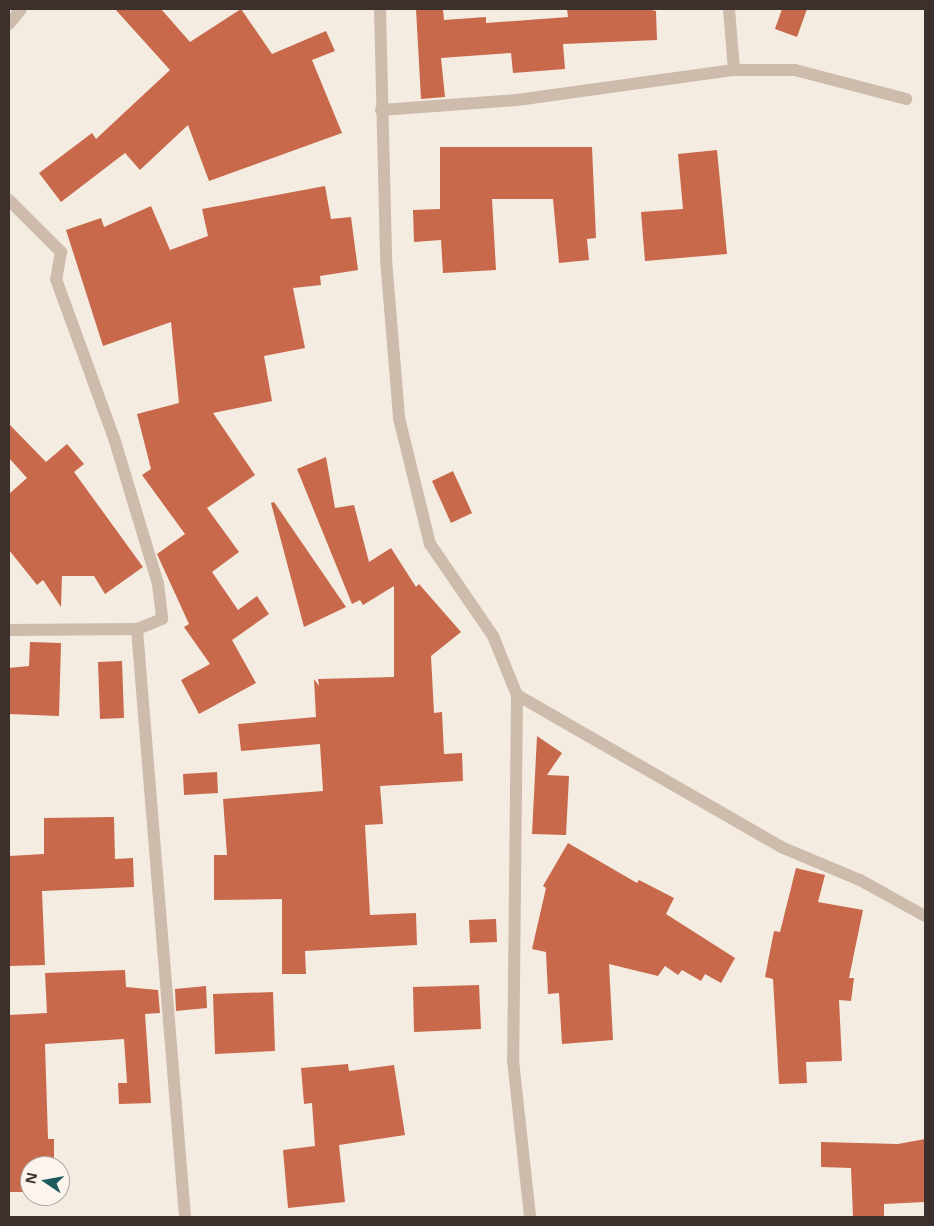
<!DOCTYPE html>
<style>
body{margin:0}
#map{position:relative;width:934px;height:1226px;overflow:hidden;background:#f4ebe1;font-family:"Noto Sans",sans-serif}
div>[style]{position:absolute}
.building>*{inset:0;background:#c8694b}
.street>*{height:12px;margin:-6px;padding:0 6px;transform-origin:6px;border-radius:6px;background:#cdbbac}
span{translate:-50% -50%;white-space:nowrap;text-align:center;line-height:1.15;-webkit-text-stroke:4.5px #fbf5ee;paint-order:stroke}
.frame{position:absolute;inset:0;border:10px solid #3b302b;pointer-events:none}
.north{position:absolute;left:20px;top:1156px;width:50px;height:50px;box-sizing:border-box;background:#fbf5ee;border:1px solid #aea6a0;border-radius:50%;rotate:282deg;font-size:14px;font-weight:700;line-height:20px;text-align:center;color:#3b302b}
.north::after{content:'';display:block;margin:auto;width:18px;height:22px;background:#1f5a5e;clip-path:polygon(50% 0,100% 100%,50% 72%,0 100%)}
</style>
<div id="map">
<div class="building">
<i style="clip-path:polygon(115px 9px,161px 9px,190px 42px,241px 9px,272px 54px,326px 31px,335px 51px,312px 60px,342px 133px,209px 181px,188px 125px,140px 170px,125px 153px,61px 202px,39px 173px,92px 133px,96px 139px,170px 70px)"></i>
<i style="clip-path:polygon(416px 9px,443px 9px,444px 20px,486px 17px,486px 23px,568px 17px,567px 9px,646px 9px,656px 11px,657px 40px,563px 44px,565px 69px,513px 73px,511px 53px,441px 58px,445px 97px,421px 99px)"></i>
<i style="clip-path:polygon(782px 9px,807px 9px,797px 37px,775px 29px)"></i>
<i style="clip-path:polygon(440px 147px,592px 147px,596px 238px,587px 239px,589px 260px,559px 263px,553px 199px,492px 199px,496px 270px,443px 273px,441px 240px,414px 242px,413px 210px,440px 209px)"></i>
<i style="clip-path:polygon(717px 150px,727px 254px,645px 261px,641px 212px,683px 209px,678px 154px)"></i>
<i style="clip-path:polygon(325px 186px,331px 219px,351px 217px,358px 270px,320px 276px,321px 285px,293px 288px,305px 348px,264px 356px,272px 401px,213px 413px,255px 475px,207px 508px,239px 552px,212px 572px,238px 610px,257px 596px,269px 614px,232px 640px,256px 683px,199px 714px,181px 680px,210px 664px,184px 627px,189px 624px,157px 554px,185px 534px,142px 475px,151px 469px,137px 414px,179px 403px,171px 322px,103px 346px,66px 230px,101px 218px,104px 227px,151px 206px,170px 250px,208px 236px,202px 209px)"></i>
<i style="clip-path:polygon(9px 424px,46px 462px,67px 444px,84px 464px,74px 472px,143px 567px,105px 594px,94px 576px,62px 576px,61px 607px,43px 580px,37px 585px,9px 550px,9px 494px,27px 478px,9px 458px)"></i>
<i style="clip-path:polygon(326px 457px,335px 508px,354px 505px,369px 562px,391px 548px,416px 587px,419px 584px,461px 632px,431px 656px,434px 713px,442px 712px,444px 754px,462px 753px,463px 781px,380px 786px,383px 824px,365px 825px,370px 915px,416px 913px,417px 945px,305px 951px,306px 974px,282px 974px,282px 899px,214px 900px,214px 855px,227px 855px,223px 799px,323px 791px,320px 744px,241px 751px,238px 724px,316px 717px,314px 679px,319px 686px,318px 679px,394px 677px,394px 586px,363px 605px,360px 600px,352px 604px,297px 469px)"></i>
<i style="clip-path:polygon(453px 471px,472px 513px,451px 523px,432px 481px)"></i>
<i style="clip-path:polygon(274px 502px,346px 607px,304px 627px,271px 503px)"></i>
<i style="clip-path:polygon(30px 642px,61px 643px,59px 716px,9px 714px,9px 668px,29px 666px)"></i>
<i style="clip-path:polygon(122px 661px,124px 718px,100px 719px,98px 662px)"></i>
<i style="clip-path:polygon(537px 736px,562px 753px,547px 775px,569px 776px,566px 835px,532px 834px)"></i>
<i style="clip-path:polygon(217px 772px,218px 793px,184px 795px,183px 774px)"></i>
<i style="clip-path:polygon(114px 817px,115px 859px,133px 858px,134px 887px,42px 891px,45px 965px,9px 966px,9px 856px,44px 854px,44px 818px)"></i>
<i style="clip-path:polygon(568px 843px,637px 883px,639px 880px,674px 898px,666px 914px,735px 958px,721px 983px,705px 974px,701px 981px,682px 970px,678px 975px,665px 966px,658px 976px,609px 964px,613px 1040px,562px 1044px,559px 993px,548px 994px,546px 952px,532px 949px,546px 888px,543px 886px)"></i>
<i style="clip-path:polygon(796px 868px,825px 875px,818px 902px,863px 910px,849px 978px,854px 978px,851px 1001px,839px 1000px,842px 1061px,806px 1062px,807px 1083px,779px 1084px,773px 979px,765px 977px,774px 931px,780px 932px)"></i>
<i style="clip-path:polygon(496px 919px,497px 942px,470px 943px,469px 920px)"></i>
<i style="clip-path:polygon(125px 970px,126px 987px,158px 990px,160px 1013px,145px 1014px,151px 1103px,119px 1104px,118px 1083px,127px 1083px,124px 1039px,45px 1044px,48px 1139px,54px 1139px,54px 1166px,30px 1166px,30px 1192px,9px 1192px,9px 1015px,47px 1013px,45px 973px)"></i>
<i style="clip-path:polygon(479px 985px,481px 1029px,414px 1032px,413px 987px)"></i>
<i style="clip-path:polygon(206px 986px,207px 1008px,176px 1011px,175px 989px)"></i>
<i style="clip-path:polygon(273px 992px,275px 1051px,215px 1054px,213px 994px)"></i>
<i style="clip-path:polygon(348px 1064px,349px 1071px,394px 1065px,405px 1135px,339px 1145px,345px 1202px,288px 1208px,283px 1150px,315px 1146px,312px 1103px,304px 1104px,301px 1068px)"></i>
<i style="clip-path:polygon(925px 1139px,925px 1202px,884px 1204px,884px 1217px,853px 1217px,851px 1168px,821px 1167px,821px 1142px,898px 1144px)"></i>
</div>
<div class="street">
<i style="left:380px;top:9px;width:250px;rotate:88.6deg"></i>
<i style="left:386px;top:259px;width:160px;rotate:85.3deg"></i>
<i style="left:399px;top:418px;width:130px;rotate:76.2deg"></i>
<i style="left:430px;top:544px;width:112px;rotate:55.6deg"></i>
<i style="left:493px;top:636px;width:64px;rotate:67.9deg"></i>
<i style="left:517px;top:695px;width:305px;rotate:29.9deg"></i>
<i style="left:781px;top:847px;width:86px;rotate:22.7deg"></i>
<i style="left:860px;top:880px;width:74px;rotate:29deg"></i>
<i style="left:729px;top:9px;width:61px;rotate:85.3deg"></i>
<i style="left:9px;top:24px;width:19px;rotate:-51deg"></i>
<i style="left:381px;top:110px;width:136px;rotate:-4.2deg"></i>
<i style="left:517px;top:100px;width:219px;rotate:-7.9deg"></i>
<i style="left:734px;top:70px;width:61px"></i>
<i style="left:795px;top:70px;width:115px;rotate:14.6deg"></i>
<i style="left:9px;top:200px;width:74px;rotate:45deg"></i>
<i style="left:61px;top:252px;width:27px;rotate:100deg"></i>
<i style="left:56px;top:279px;width:169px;rotate:70deg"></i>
<i style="left:114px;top:438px;width:152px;rotate:73.2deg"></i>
<i style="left:158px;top:584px;width:35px;rotate:83deg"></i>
<i style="left:162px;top:619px;width:27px;rotate:158deg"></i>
<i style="left:137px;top:629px;width:590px;rotate:85.33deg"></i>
<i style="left:9px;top:630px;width:128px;rotate:-0.4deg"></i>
<i style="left:517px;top:695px;width:365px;rotate:90.6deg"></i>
<i style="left:513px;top:1060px;width:158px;rotate:83.8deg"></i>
</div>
<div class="frame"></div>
<div class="north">N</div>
</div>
